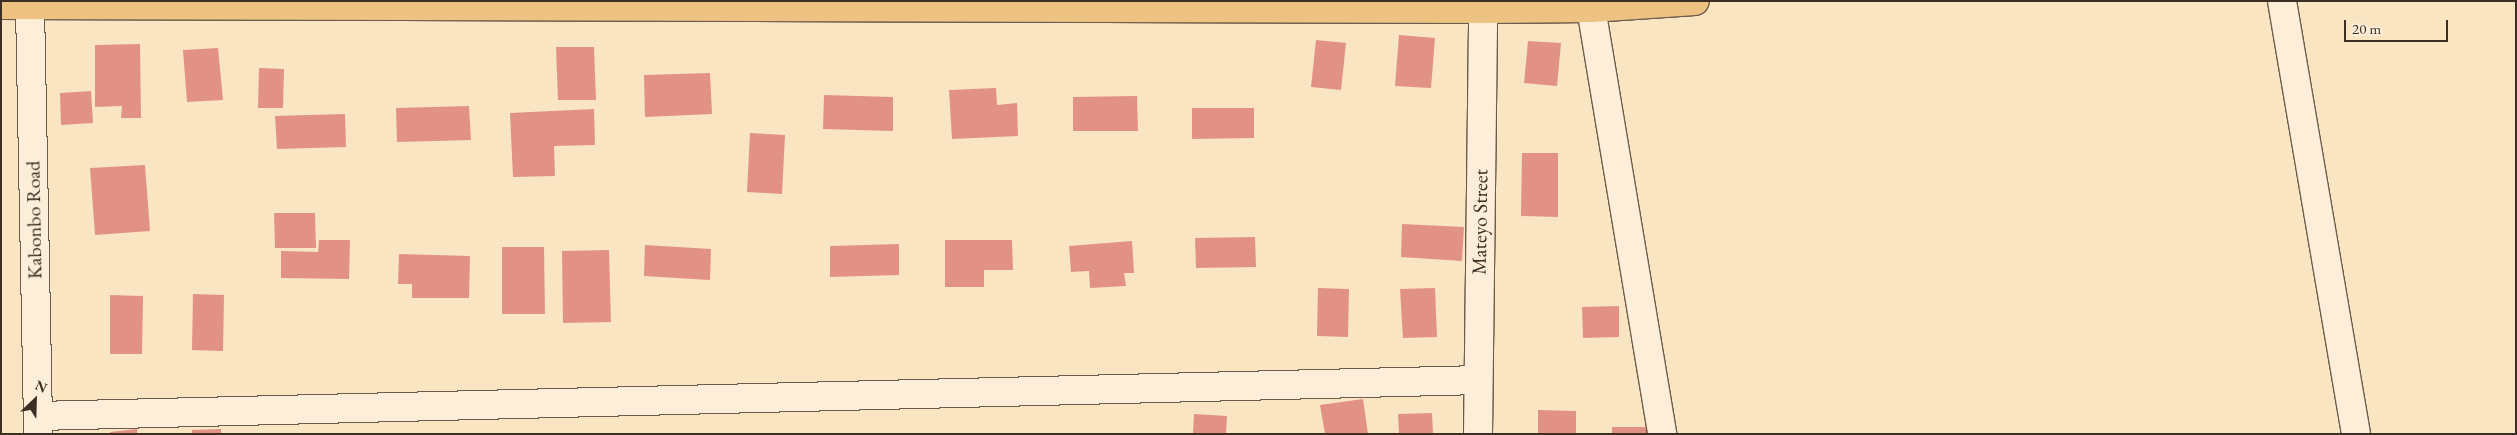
<!DOCTYPE html>
<style>
body{margin:0}
#map{position:relative;width:2517px;height:435px;overflow:hidden;background:#fae5c3;font-family:"EB Garamond",serif}
div>[style]{position:absolute}
.building>*{inset:0;background:#e19285}
.roads{filter:drop-shadow(1px 0 #6c5c4b) drop-shadow(-1px 0 #6c5c4b) drop-shadow(0 1px #6c5c4b) drop-shadow(0 -1px #6c5c4b)}
.minor>*{height:28px;margin:-14px;padding:0 14px;transform-origin:14px;border-radius:14px;background:#fceed8}
.major>*{height:28px;margin:-14px;padding:0 14px;transform-origin:14px;border-radius:14px;background:#edc282}
span{translate:-50% -50%;white-space:nowrap;text-align:center;line-height:1.15;-webkit-text-stroke:4px #fceed8;paint-order:stroke}
.street-label{font-size:20px;color:#3c2e23}
.frame{position:absolute;inset:0;border:2px solid #3c2e23;pointer-events:none}
.north{position:absolute;left:10px;top:375px;width:50px;height:50px;-webkit-text-stroke:4px #fceed8;paint-order:stroke;rotate:24deg;font-size:14px;font-weight:700;line-height:20px;text-align:center;color:#3c2e23}
.north::after{content:'';display:block;margin:auto;width:18px;height:22px;background:#3c2e23;clip-path:polygon(50% 0,100% 100%,50% 72%,0 100%)}
.scale{position:absolute;left:2344px;top:20px;width:104px;height:22px;box-sizing:border-box;border:2px solid #3c2e23;border-top:0;padding-left:6px;font-size:15px;line-height:18px;white-space:nowrap;color:#3c2e23;-webkit-text-stroke:4px #fceed8;paint-order:stroke}
</style>
<div id="map">
<div class="building">
<i style="clip-path:polygon(1399px 35px,1435px 38px,1431px 88px,1395px 86px)"></i>
<i style="clip-path:polygon(1316px 40px,1346px 43px,1341px 90px,1311px 87px)"></i>
<i style="clip-path:polygon(1528px 41px,1561px 43px,1557px 86px,1524px 83px)"></i>
<i style="clip-path:polygon(140px 44px,141px 118px,121px 118px,122px 106px,95px 107px,95px 45px)"></i>
<i style="clip-path:polygon(556px 47px,594px 47px,596px 100px,558px 100px)"></i>
<i style="clip-path:polygon(218px 48px,223px 100px,187px 102px,183px 50px)"></i>
<i style="clip-path:polygon(259px 68px,284px 69px,283px 108px,258px 108px)"></i>
<i style="clip-path:polygon(710px 73px,712px 114px,645px 117px,644px 75px)"></i>
<i style="clip-path:polygon(996px 88px,997px 105px,1017px 103px,1018px 136px,952px 139px,949px 90px)"></i>
<i style="clip-path:polygon(91px 91px,93px 123px,61px 125px,60px 93px)"></i>
<i style="clip-path:polygon(824px 95px,893px 97px,893px 131px,823px 129px)"></i>
<i style="clip-path:polygon(1137px 96px,1138px 131px,1073px 131px,1073px 97px)"></i>
<i style="clip-path:polygon(469px 106px,471px 140px,397px 142px,396px 108px)"></i>
<i style="clip-path:polygon(1192px 108px,1254px 108px,1254px 138px,1192px 139px)"></i>
<i style="clip-path:polygon(594px 109px,595px 145px,554px 146px,555px 176px,513px 177px,510px 113px)"></i>
<i style="clip-path:polygon(345px 114px,346px 147px,277px 149px,275px 116px)"></i>
<i style="clip-path:polygon(750px 133px,785px 135px,782px 194px,747px 192px)"></i>
<i style="clip-path:polygon(1522px 153px,1558px 153px,1558px 217px,1521px 216px)"></i>
<i style="clip-path:polygon(145px 165px,150px 231px,95px 235px,90px 168px)"></i>
<i style="clip-path:polygon(274px 213px,315px 213px,316px 248px,275px 248px)"></i>
<i style="clip-path:polygon(1402px 224px,1464px 227px,1462px 261px,1401px 257px)"></i>
<i style="clip-path:polygon(1255px 237px,1256px 267px,1196px 268px,1195px 238px)"></i>
<i style="clip-path:polygon(319px 240px,350px 240px,349px 279px,281px 278px,281px 251px,318px 252px)"></i>
<i style="clip-path:polygon(945px 240px,1012px 240px,1013px 270px,984px 270px,984px 287px,945px 287px)"></i>
<i style="clip-path:polygon(1132px 241px,1134px 273px,1124px 273px,1126px 286px,1090px 288px,1089px 271px,1071px 272px,1069px 246px)"></i>
<i style="clip-path:polygon(899px 244px,899px 275px,830px 277px,830px 246px)"></i>
<i style="clip-path:polygon(645px 245px,711px 249px,710px 280px,644px 276px)"></i>
<i style="clip-path:polygon(502px 247px,544px 247px,545px 314px,502px 314px)"></i>
<i style="clip-path:polygon(609px 250px,611px 322px,563px 323px,562px 251px)"></i>
<i style="clip-path:polygon(399px 254px,470px 256px,469px 298px,412px 298px,412px 284px,398px 284px)"></i>
<i style="clip-path:polygon(1318px 288px,1349px 289px,1348px 337px,1317px 336px)"></i>
<i style="clip-path:polygon(1435px 288px,1437px 337px,1403px 338px,1400px 289px)"></i>
<i style="clip-path:polygon(193px 294px,224px 295px,223px 351px,192px 350px)"></i>
<i style="clip-path:polygon(110px 295px,143px 296px,142px 354px,110px 354px)"></i>
<i style="clip-path:polygon(1619px 306px,1619px 337px,1583px 338px,1582px 307px)"></i>
<i style="clip-path:polygon(1363px 399px,1368px 434px,1325px 434px,1320px 405px)"></i>
<i style="clip-path:polygon(1538px 410px,1576px 411px,1576px 434px,1538px 434px)"></i>
<i style="clip-path:polygon(1432px 413px,1433px 434px,1399px 434px,1398px 414px)"></i>
<i style="clip-path:polygon(1194px 414px,1227px 416px,1226px 434px,1193px 434px)"></i>
<i style="clip-path:polygon(1612px 427px,1648px 427px,1648px 434px,1612px 434px)"></i>
<i style="clip-path:polygon(137px 429px,137px 434px,110px 434px,110px 432px)"></i>
<i style="clip-path:polygon(221px 429px,221px 434px,192px 434px,192px 430px)"></i>
</div>
<div class="roads">
<div class="minor">
<i style="left:2282px;top:1px;width:439px;rotate:80.3deg"></i>
<i style="left:30px;top:6px;width:428px;rotate:88.9deg"></i>
<i style="left:1591px;top:8px;width:432px;rotate:80.5deg"></i>
<i style="left:38px;top:416px;width:1440px;rotate:-1.43deg"></i>
<i style="left:1478px;top:434px;width:425px;rotate:-89.3deg"></i>
</div>
<div class="major">
<i style="left:1px;top:5px;width:1482px;rotate:0.15deg"></i>
<i style="left:1483px;top:9px;width:108px;rotate:-0.5deg"></i>
<i style="left:1591px;top:8px;width:104px;rotate:-3.9deg"></i>
</div>
</div>
<div class="street-label">
<span style="left:34px;top:220px;rotate:-91deg">Kabonbo Road</span>
<span style="left:1480px;top:222px;rotate:-89deg">Mateyo Street</span>
</div>
<div class="frame"></div>
<div class="north">N</div>
<div class="scale">20 m</div>
</div>
